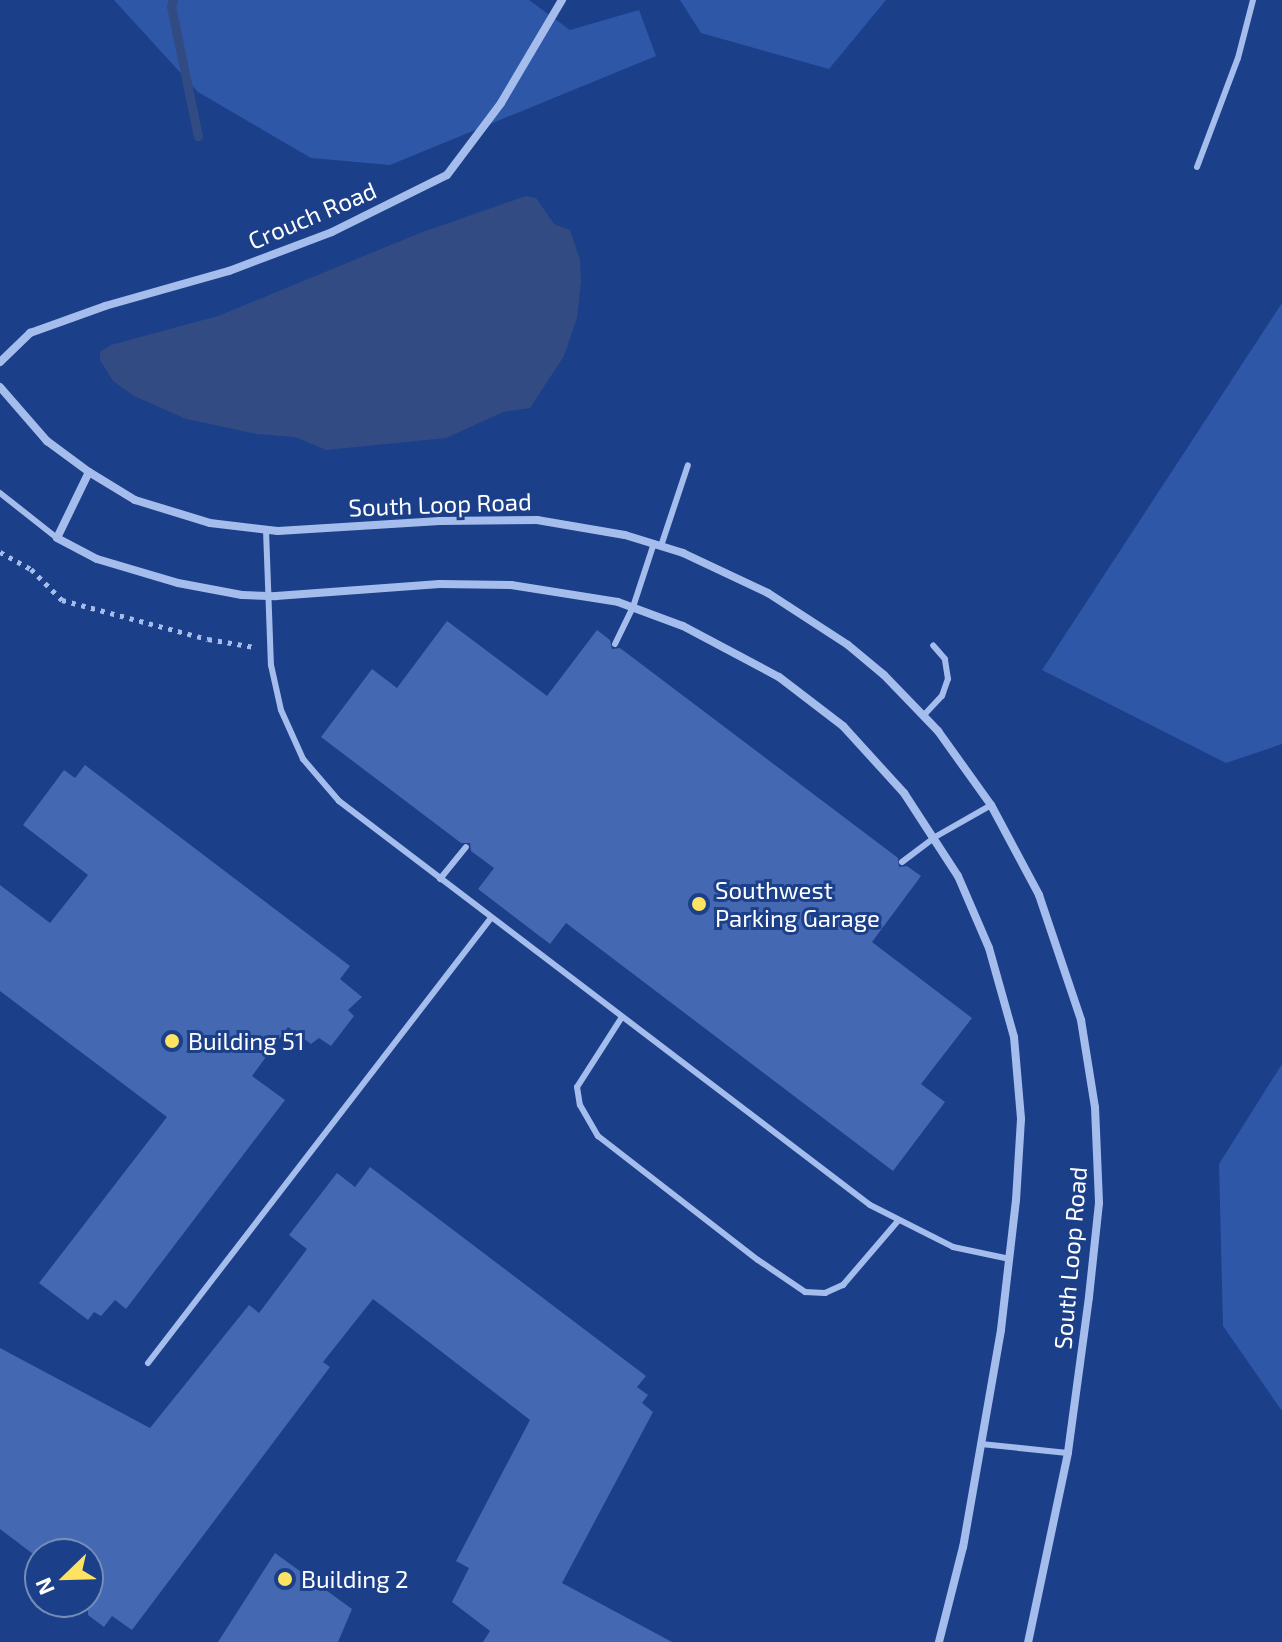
<!DOCTYPE html>
<style>
body{margin:0}
#map{position:relative;width:1282px;height:1642px;overflow:hidden;background:#1b3f89;font-family:"Exo 2",sans-serif}
div>[style]{position:absolute}
.green>*{inset:0;background:#2e57a7}
.water>*{inset:0;background:#324c83}
.stream>*{height:9px;margin:-4.5px;padding:0 4.5px;transform-origin:4.5px;border-radius:4.5px;background:#324c83}
.building>*{inset:0;background:#4469b2}
.path>*{height:5px;margin-top:-2.5px;transform-origin:0;background:repeating-linear-gradient(90deg,#a5bdec 0 4px,transparent 0 10px)}
.service>*{height:6px;margin:-3px;padding:0 3px;transform-origin:3px;border-radius:3px;background:#a5bdec}
.minor>*{height:8px;margin:-4px;padding:0 4px;transform-origin:4px;border-radius:4px;background:#a5bdec}
.dots>*{width:22px;height:22px;translate:-50% -50%;box-sizing:border-box;border:4px solid #1b3f89;border-radius:50%}
span{translate:-50% -50%;white-space:nowrap;text-align:center;line-height:1.15;-webkit-text-stroke:6px #1b3f89;paint-order:stroke}
.street-label{font-size:24px;color:#fff}
.poi-label{font-size:24px;color:#fff}
.left{translate:0 -50%;text-align:left}
.north{position:absolute;left:24px;top:1538px;width:80px;height:80px;box-sizing:border-box;background:#1b3f89;border:2px solid #768cb8;border-radius:50%;rotate:247deg;font-size:22px;font-weight:700;line-height:32px;text-align:center;color:#fff}
.north::after{content:'';display:block;margin:auto;width:28px;height:36px;background:#fee261;clip-path:polygon(50% 0,100% 100%,50% 72%,0 100%)}
</style>
<div id="map">
<div class="green">
<i style="clip-path:polygon(114px 0,529px 0,570px 30px,639px 10px,656px 56px,390px 165px,311px 158px,198px 92px)"></i>
<i style="clip-path:polygon(680px 0,886px 0,829px 69px,701px 33px)"></i>
<i style="clip-path:polygon(1282px 303px,1282px 744px,1226px 763px,1042px 670px)"></i>
<i style="clip-path:polygon(1282px 1064px,1282px 1411px,1223px 1326px,1219px 1164px)"></i>
</div>
<div class="water">
<i style="clip-path:polygon(526px 196px,536px 198px,554px 224px,570px 230px,580px 260px,581px 282px,577px 318px,564px 356px,530px 408px,503px 412px,446px 438px,326px 450px,295px 437px,257px 434px,186px 419px,134px 396px,113px 381px,100px 360px,100px 352px,111px 345px,218px 316px,420px 233px)"></i>
</div>
<div class="stream">
<i style="left:173px;top:0;width:6px;rotate:108deg"></i>
<i style="left:171px;top:6px;width:133px;rotate:78.3deg"></i>
</div>
<div class="building">
<i style="clip-path:polygon(447px 621px,547px 696px,597px 630px,610px 640px,612px 649px,620px 648px,898px 858px,899px 867px,907px 866px,921px 876px,872px 942px,972px 1018px,921px 1084px,945px 1102px,893px 1171px,566px 923px,550px 944px,478px 889px,494px 868px,471px 851px,470px 843px,461px 843px,321px 737px,372px 669px,397px 688px)"></i>
<i style="clip-path:polygon(85px 765px,350px 966px,340px 979px,362px 997px,348px 1010px,354px 1016px,331px 1046px,319px 1038px,311px 1044px,288px 1027px,252px 1076px,285px 1100px,126px 1309px,115px 1300px,101px 1316px,94px 1312px,88px 1320px,39px 1283px,167px 1117px,0 991px,0 885px,50px 923px,88px 875px,23px 825px,64px 770px,75px 778px)"></i>
<i style="clip-path:polygon(370px 1167px,646px 1376px,637px 1387px,648px 1395px,642px 1403px,653px 1412px,562px 1583px,672px 1642px,483px 1642px,490px 1631px,452px 1602px,469px 1568px,456px 1561px,530px 1420px,373px 1299px,323px 1362px,330px 1367px,132px 1630px,112px 1616px,104px 1627px,88px 1615px,88px 1554px,33px 1554px,0 1529px,0 1348px,150px 1428px,249px 1305px,259px 1313px,307px 1249px,289px 1235px,337px 1173px,355px 1187px)"></i>
<i style="clip-path:polygon(275px 1553px,352px 1609px,338px 1642px,218px 1642px)"></i>
</div>
<div class="path">
<i style="left:0;top:552px;width:35px;rotate:29deg"></i>
<i style="left:31px;top:569px;width:44px;rotate:45deg"></i>
<i style="left:62px;top:600px;width:151px;rotate:15deg"></i>
<i style="left:208px;top:639px;width:47px;rotate:9.9deg"></i>
</div>
<div class="service">
<i style="left:1197px;top:167px;width:116px;rotate:-69.4deg"></i>
<i style="left:1238px;top:58px;width:60px;rotate:-75.5deg"></i>
<i style="left:0;top:493px;width:73px;rotate:38.3deg"></i>
<i style="left:266px;top:530px;width:135px;rotate:87.9deg"></i>
<i style="left:271px;top:665px;width:46px;rotate:77.5deg"></i>
<i style="left:281px;top:710px;width:54px;rotate:65.8deg"></i>
<i style="left:303px;top:759px;width:55px;rotate:49.4deg"></i>
<i style="left:339px;top:801px;width:667px;rotate:37.26deg"></i>
<i style="left:870px;top:1205px;width:93px;rotate:26.8deg"></i>
<i style="left:953px;top:1247px;width:58px;rotate:11.9deg"></i>
<i style="left:661px;top:546px;width:85px;rotate:-71.6deg"></i>
<i style="left:615px;top:644px;width:41px;rotate:-64.1deg"></i>
<i style="left:633px;top:607px;width:67px;rotate:-71.8deg"></i>
<i style="left:924px;top:715px;width:26px;rotate:-47deg"></i>
<i style="left:942px;top:696px;width:18px;rotate:-71deg"></i>
<i style="left:948px;top:679px;width:20px;rotate:-99deg"></i>
<i style="left:945px;top:659px;width:18px;rotate:-131deg"></i>
<i style="left:902px;top:862px;width:41px;rotate:-37.1deg"></i>
<i style="left:935px;top:837px;width:64px;rotate:-29.7deg"></i>
<i style="left:440px;top:879px;width:41px;rotate:-50.9deg"></i>
<i style="left:622px;top:1017px;width:83px;rotate:122.7deg"></i>
<i style="left:577px;top:1087px;width:18px;rotate:81deg"></i>
<i style="left:580px;top:1105px;width:36px;rotate:60deg"></i>
<i style="left:598px;top:1136px;width:202px;rotate:37.8deg"></i>
<i style="left:758px;top:1260px;width:57px;rotate:34.2deg"></i>
<i style="left:805px;top:1292px;width:20px;rotate:3deg"></i>
<i style="left:825px;top:1293px;width:20px;rotate:-24deg"></i>
<i style="left:843px;top:1285px;width:83px;rotate:-49.4deg"></i>
<i style="left:148px;top:1363px;width:562px;rotate:-52.38deg"></i>
<i style="left:981px;top:1444px;width:87px;rotate:5.9deg"></i>
</div>
<div class="minor">
<i style="left:0;top:362px;width:42px;rotate:-44deg"></i>
<i style="left:30px;top:333px;width:80px;rotate:-19.8deg"></i>
<i style="left:105px;top:306px;width:129px;rotate:-15.8deg"></i>
<i style="left:229px;top:271px;width:110px;rotate:-20.7deg"></i>
<i style="left:332px;top:232px;width:128px;rotate:-26.4deg"></i>
<i style="left:447px;top:175px;width:90px;rotate:-53.1deg"></i>
<i style="left:501px;top:103px;width:120px;rotate:-59.4deg"></i>
<i style="left:0;top:387px;width:72px;rotate:49deg"></i>
<i style="left:47px;top:441px;width:52px;rotate:36.4deg"></i>
<i style="left:89px;top:472px;width:54px;rotate:31.3deg"></i>
<i style="left:135px;top:500px;width:78px;rotate:17deg"></i>
<i style="left:210px;top:523px;width:68px;rotate:6.7deg"></i>
<i style="left:278px;top:531px;width:162px;rotate:-3.5deg"></i>
<i style="left:440px;top:521px;width:97px;rotate:-0.6deg"></i>
<i style="left:537px;top:520px;width:89px;rotate:9.7deg"></i>
<i style="left:625px;top:535px;width:61px;rotate:17.2deg"></i>
<i style="left:683px;top:553px;width:94px;rotate:25.2deg"></i>
<i style="left:768px;top:593px;width:95px;rotate:33deg"></i>
<i style="left:848px;top:645px;width:47px;rotate:39.8deg"></i>
<i style="left:884px;top:675px;width:78px;rotate:46deg"></i>
<i style="left:938px;top:731px;width:91px;rotate:54.4deg"></i>
<i style="left:991px;top:805px;width:102px;rotate:61.9deg"></i>
<i style="left:1039px;top:895px;width:132px;rotate:71.4deg"></i>
<i style="left:1081px;top:1020px;width:88px;rotate:80.9deg"></i>
<i style="left:1095px;top:1107px;width:96px;rotate:87.6deg"></i>
<i style="left:1099px;top:1203px;width:95px;rotate:96.1deg"></i>
<i style="left:1089px;top:1297px;width:157px;rotate:97.7deg"></i>
<i style="left:1068px;top:1453px;width:193px;rotate:101.9deg"></i>
<i style="left:89px;top:472px;width:73px;rotate:115.9deg"></i>
<i style="left:57px;top:538px;width:45px;rotate:27.7deg"></i>
<i style="left:97px;top:559px;width:84px;rotate:16.5deg"></i>
<i style="left:178px;top:583px;width:65px;rotate:10.6deg"></i>
<i style="left:242px;top:595px;width:34px;rotate:2deg"></i>
<i style="left:276px;top:596px;width:164px;rotate:-4.2deg"></i>
<i style="left:440px;top:584px;width:71px;rotate:0.8deg"></i>
<i style="left:511px;top:585px;width:108px;rotate:9deg"></i>
<i style="left:618px;top:602px;width:69px;rotate:20.3deg"></i>
<i style="left:683px;top:626px;width:109px;rotate:28deg"></i>
<i style="left:779px;top:677px;width:81px;rotate:37.4deg"></i>
<i style="left:843px;top:726px;width:91px;rotate:47.7deg"></i>
<i style="left:904px;top:793px;width:99px;rotate:57deg"></i>
<i style="left:958px;top:876px;width:78px;rotate:66.7deg"></i>
<i style="left:989px;top:948px;width:92px;rotate:74.3deg"></i>
<i style="left:1014px;top:1037px;width:82px;rotate:85.1deg"></i>
<i style="left:1021px;top:1119px;width:81px;rotate:93.5deg"></i>
<i style="left:1016px;top:1200px;width:131px;rotate:96.6deg"></i>
<i style="left:1001px;top:1330px;width:220px;rotate:99.9deg"></i>
<i style="left:963px;top:1547px;width:98px;rotate:104.2deg"></i>
</div>
<div class="dots">
<i style="left:699px;top:904px;background:#fee261"></i>
<i style="left:172px;top:1041px;background:#fee261"></i>
<i style="left:285px;top:1579px;background:#fee261"></i>
</div>
<div class="street-label">
<span style="left:312px;top:215px;rotate:-23deg">Crouch Road</span>
<span style="left:440px;top:504px;rotate:-2deg">South Loop Road</span>
<span style="left:1070px;top:1258px;rotate:-85deg">South Loop Road</span>
</div>
<div class="poi-label">
<span class="left" style="left:715px;top:904px">Southwest<br>Parking Garage</span>
<span class="left" style="left:188px;top:1041px">Building 51</span>
<span class="left" style="left:301px;top:1579px">Building 2</span>
</div>
<div class="north">N</div>
</div>
